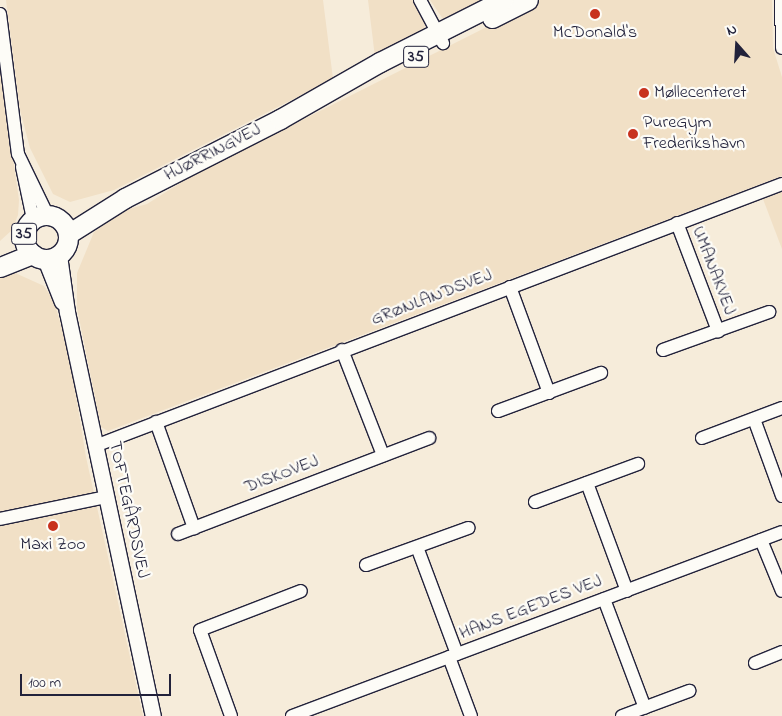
<!DOCTYPE html>
<meta charset="utf-8">
<style>
body{margin:0}
#map{position:relative;width:782px;height:716px;overflow:hidden;background:#f6ecda;font-family:"Indie Flower",sans-serif}
div>[style]{position:absolute}
.built>*{inset:0;background:#f1e0c6}
.roads{filter:drop-shadow(1px 0 #22223b) drop-shadow(-1px 0 #22223b) drop-shadow(0 1px #22223b) drop-shadow(0 -1px #22223b)}
.minor>*{height:12px;margin:-6px;padding:0 6px;transform-origin:6px;border-radius:6px;background:#fdfcf7}
.tertiary>*{height:15px;margin:-7.5px;padding:0 7.5px;transform-origin:7.5px;border-radius:7.5px;background:#fdfcf7}
.primary>*{height:19px;margin:-9.5px;padding:0 9.5px;transform-origin:9.5px;border-radius:9.5px;background:#fdfcf7}
.primary>.ring{margin:-9.5px;padding:0;box-sizing:content-box;background:none;border:19px solid #fdfcf7;border-radius:50%}
.dots>*{width:14px;height:14px;translate:-50% -50%;box-sizing:border-box;border:2px solid #fdfcf7;border-radius:50%}
span{translate:-50% -50%;white-space:nowrap;text-align:center;line-height:1.15;-webkit-text-stroke:4.5px #fdfcf7;paint-order:stroke}
.shield-label span{padding:1px 4px;background:#fdfcf7;border:1px solid;border-radius:4px;-webkit-text-stroke-width:0}
.shield-label{font-size:16px;color:#22223b;font-weight:700}
.poi-label{font-size:18px;color:#22223b}
.left{translate:0 -50%;text-align:left}
.street-label{font-size:18px;color:#22223b}
.north{position:absolute;left:712px;top:20px;width:50px;height:50px;-webkit-text-stroke:4px #fdfcf7;paint-order:stroke;rotate:341deg;font-size:14px;font-weight:700;line-height:20px;text-align:center;color:#22223b}
.north::after{content:'';display:block;margin:auto;width:18px;height:22px;background:#22223b;clip-path:polygon(50% 0,100% 100%,50% 72%,0 100%)}
.scale{position:absolute;left:20px;top:674px;width:151px;height:22px;box-sizing:border-box;border:2px solid #22223b;border-top:0;padding-left:6px;font-size:15px;line-height:18px;white-space:nowrap;color:#22223b;-webkit-text-stroke:4px #fdfcf7;paint-order:stroke}
</style>
<div id="map">
<div class="built">
<i style="clip-path:polygon(6px 0,323px 0,333px 79px,114px 190px,70px 202px,53px 194px,30px 148px,20px 110px)"></i>
<i style="clip-path:polygon(368px 0,416px 0,425px 25px,423px 32px,375px 57px)"></i>
<i style="clip-path:polygon(430px 0,488px 0,445px 22px)"></i>
<i style="clip-path:polygon(540px 0,772px 0,773px 48px,782px 77px,782px 176px,108px 431px,101px 427px,77px 308px,77px 273px,94px 232px,125px 210px,147px 204px,193px 175px)"></i>
<i style="clip-path:polygon(0 69px,19px 200px,18px 215px,12px 230px,0 241px)"></i>
<i style="clip-path:polygon(782px 192px,782px 249px,763px 199px)"></i>
<i style="clip-path:polygon(13px 272px,44px 286px,54px 301px,69px 353px,86px 457px,143px 716px,0 716px,0 277px)"></i>
</div>
<div class="roads">
<div class="minor">
<i style="left:420px;top:0;width:49px;rotate:61.9deg"></i>
<i style="left:781px;top:0;width:48px;rotate:88.8deg"></i>
<i style="left:0;top:14px;width:141px;rotate:82.7deg"></i>
<i style="left:18px;top:154px;width:67px;rotate:64.2deg"></i>
<i style="left:22px;top:167px;width:53px;rotate:78.1deg"></i>
<i style="left:677px;top:223px;width:116px;rotate:69.2deg"></i>
<i style="left:510px;top:287px;width:113px;rotate:69.8deg"></i>
<i style="left:342px;top:350px;width:113px;rotate:68.7deg"></i>
<i style="left:663px;top:350px;width:113px;rotate:-19.7deg"></i>
<i style="left:498px;top:411px;width:110px;rotate:-20.3deg"></i>
<i style="left:754px;top:419px;width:82px;rotate:70deg"></i>
<i style="left:156px;top:422px;width:113px;rotate:70.3deg"></i>
<i style="left:702px;top:438px;width:85px;rotate:-20.6deg"></i>
<i style="left:95px;top:446px;width:735px;rotate:-20.88deg"></i>
<i style="left:587px;top:483px;width:115px;rotate:69.7deg"></i>
<i style="left:535px;top:502px;width:110px;rotate:-20.3deg"></i>
<i style="left:0;top:519px;width:108px;rotate:-11.7deg"></i>
<i style="left:178px;top:534px;width:269px;rotate:-20.9deg"></i>
<i style="left:761px;top:540px;width:55px;rotate:67.6deg"></i>
<i style="left:417px;top:547px;width:114px;rotate:69.5deg"></i>
<i style="left:366px;top:565px;width:109px;rotate:-19.9deg"></i>
<i style="left:604px;top:599px;width:116px;rotate:69.4deg"></i>
<i style="left:449px;top:657px;width:63px;rotate:69.6deg"></i>
<i style="left:755px;top:663px;width:29px;rotate:-22deg"></i>
<i style="left:231px;top:716px;width:91px;rotate:-109.8deg"></i>
<i style="left:200px;top:630px;width:108px;rotate:-21.1deg"></i>
<i style="left:292px;top:716px;width:523px;rotate:-20.58deg"></i>
<i style="left:622px;top:716px;width:72px;rotate:-20.5deg"></i>
</div>
<div class="tertiary">
<i style="left:59px;top:255px;width:58px;rotate:82deg"></i>
<i style="left:67px;top:312px;width:413px;rotate:78deg"></i>
<i style="left:45px;top:259px;width:46px;rotate:68.4deg"></i>
</div>
<div class="primary">
<i style="left:492px;top:18px;width:40px;rotate:-26.6deg"></i>
<i class="ring" style="left:24px;top:215px;width:25px;height:25px"></i>
<i style="left:68px;top:234px;width:67px;rotate:-32.3deg"></i>
<i style="left:125px;top:198px;width:174px;rotate:-27deg"></i>
<i style="left:280px;top:119px;width:115px;rotate:-29.7deg"></i>
<i style="left:380px;top:62px;width:138px;rotate:-26.8deg"></i>
<i style="left:0;top:267px;width:35px;rotate:-22deg"></i>
</div>
</div>
<div class="dots">
<i style="left:595px;top:14px;background:#c8321e"></i>
<i style="left:644px;top:93px;background:#c8321e"></i>
<i style="left:633px;top:134px;background:#c8321e"></i>
<i style="left:53px;top:526px;background:#c8321e"></i>
</div>
<div class="shield-label">
<span style="left:416px;top:57px">35</span>
<span style="left:24px;top:234px">35</span>
</div>
<div class="poi-label">
<span style="left:595px;top:33px">McDonald's</span>
<span class="left" style="left:654px;top:93px">Møllecenteret</span>
<span class="left" style="left:643px;top:134px">PureGym<br>Frederikshavn</span>
<span style="left:53px;top:545px">Maxi Zoo</span>
</div>
<div class="street-label">
<span style="left:213px;top:153px;rotate:-27deg">HJØRRINGVEJ</span>
<span style="left:713px;top:271px;rotate:69deg">UMANAKVEJ</span>
<span style="left:432px;top:298px;rotate:-21deg">GRØNLANDSVEJ</span>
<span style="left:282px;top:475px;rotate:-21deg">DISKOVEJ</span>
<span style="left:128px;top:510px;rotate:78deg">TOFTEGÅRDSVEJ</span>
<span style="left:531px;top:608px;rotate:-21deg">HANS EGEDES VEJ</span>
</div>
<div class="north">N</div>
<div class="scale">100 m</div>
</div>
